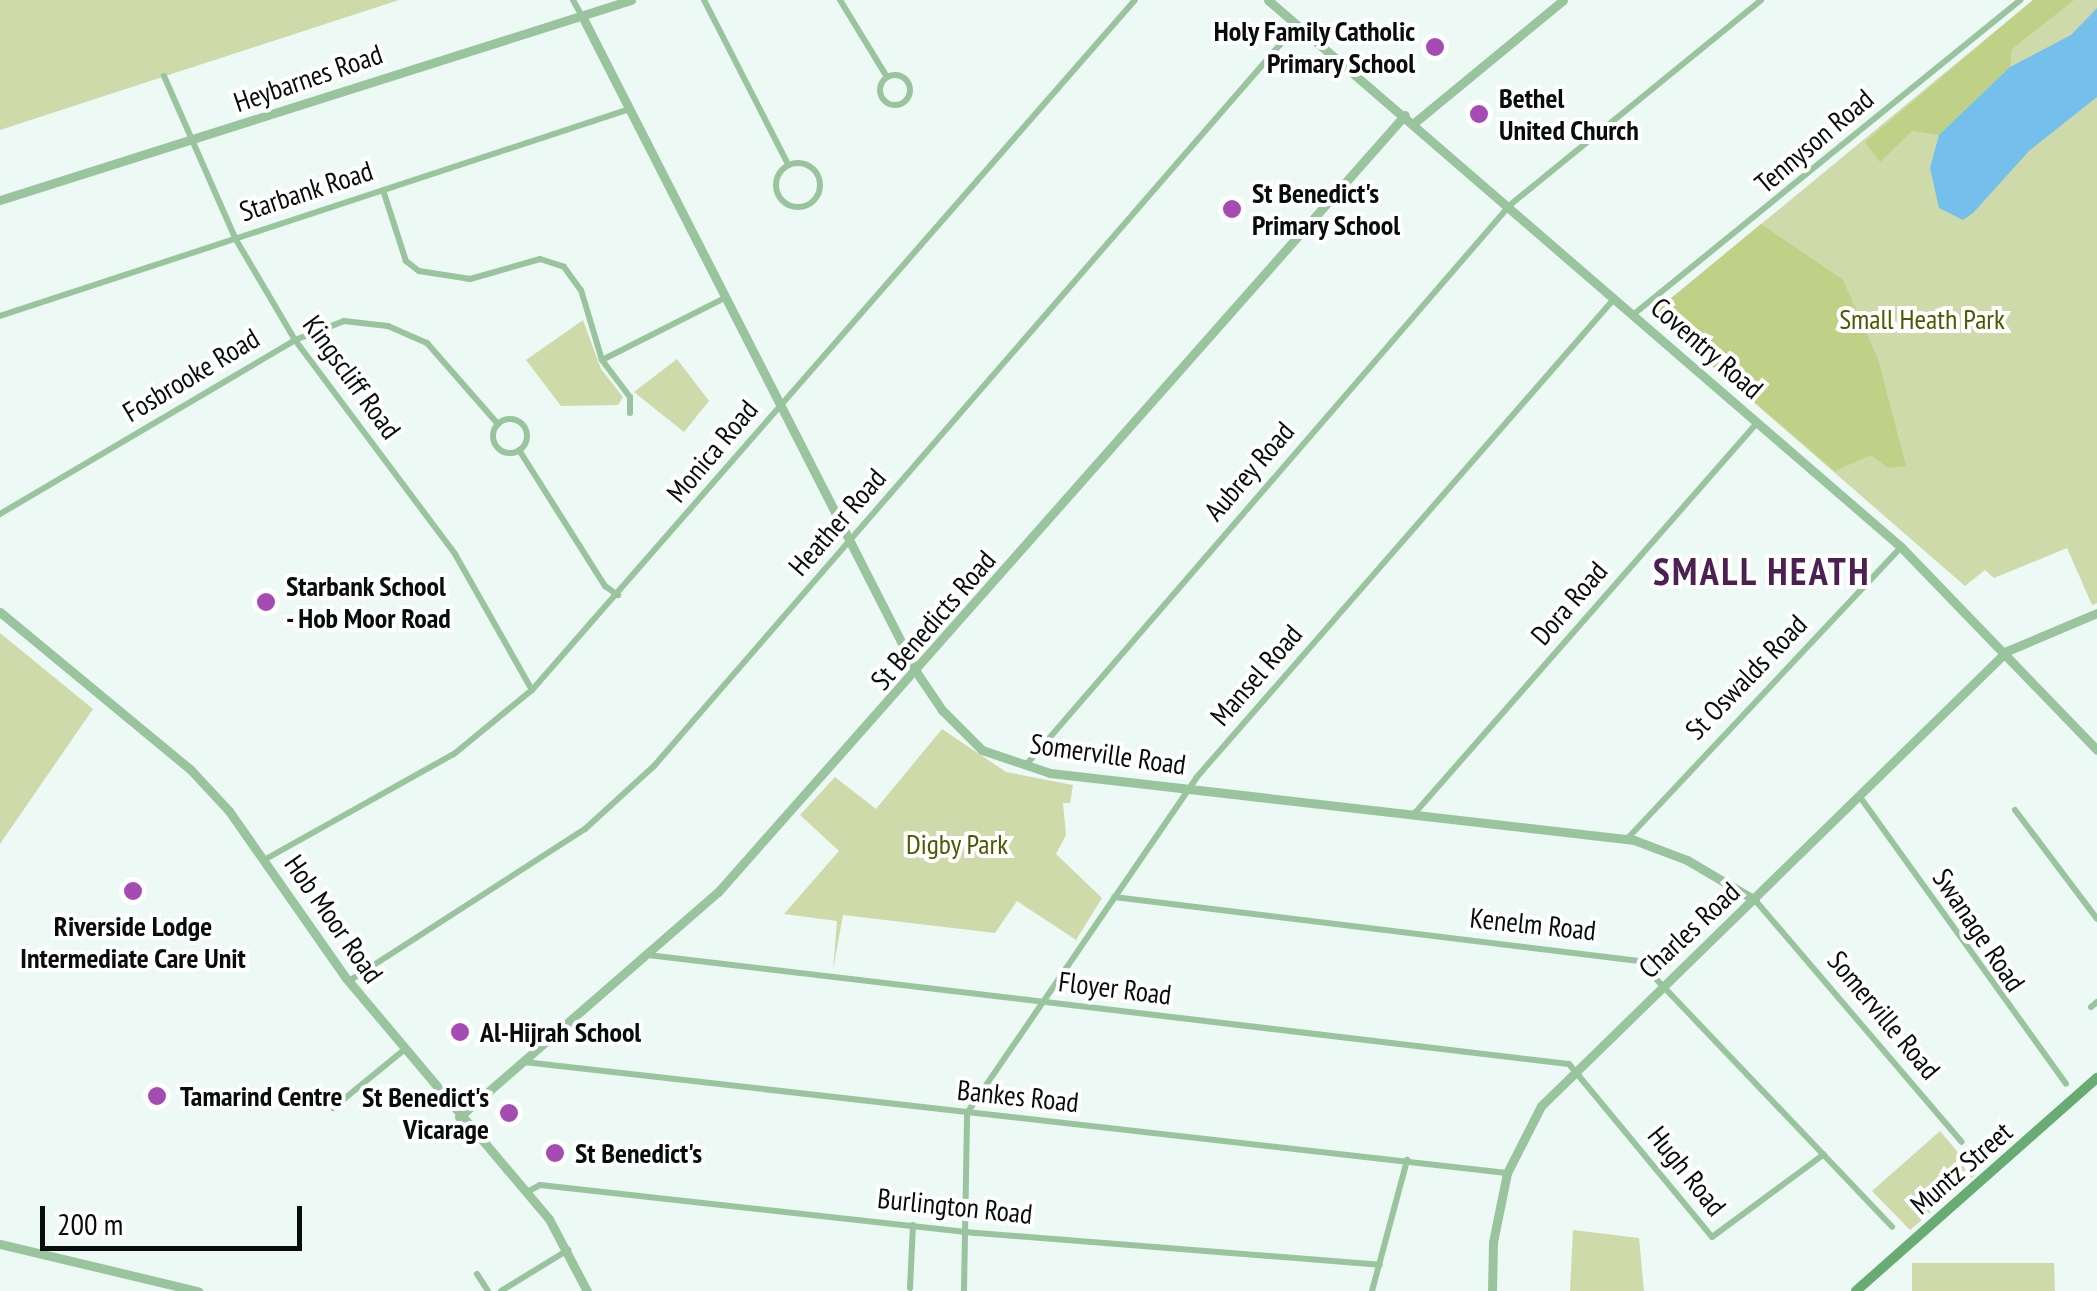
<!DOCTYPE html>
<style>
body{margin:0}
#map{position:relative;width:2097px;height:1291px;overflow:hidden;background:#ecf9f5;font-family:"PT Sans Narrow",sans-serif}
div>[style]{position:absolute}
.green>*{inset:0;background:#cedaaa}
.forest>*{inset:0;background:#bfd087}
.water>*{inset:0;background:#74bfeb}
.minor>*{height:6px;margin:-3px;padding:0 3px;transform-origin:3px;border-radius:3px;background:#99c49e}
.minor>.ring{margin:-3px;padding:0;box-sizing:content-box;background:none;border:6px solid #99c49e;border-radius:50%}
.tertiary>*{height:9px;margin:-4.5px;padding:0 4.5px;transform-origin:4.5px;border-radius:4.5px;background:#99c49e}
.secondary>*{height:10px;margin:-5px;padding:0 5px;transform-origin:5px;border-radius:5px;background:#68ab73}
.dots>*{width:28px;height:28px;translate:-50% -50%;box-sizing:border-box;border:5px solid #fff;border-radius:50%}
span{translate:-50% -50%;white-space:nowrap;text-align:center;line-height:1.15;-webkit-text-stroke:8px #fff;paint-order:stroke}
.poi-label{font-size:28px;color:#080c0b;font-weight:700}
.right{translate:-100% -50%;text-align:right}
.left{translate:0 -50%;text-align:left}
.street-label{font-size:28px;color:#080c0b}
.park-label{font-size:28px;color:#4c5901}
.district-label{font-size:38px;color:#4c2053;font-weight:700;letter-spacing:2.5px}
.scale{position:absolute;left:40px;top:1206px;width:262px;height:45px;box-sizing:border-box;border:5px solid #080c0b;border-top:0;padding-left:12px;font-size:30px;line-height:35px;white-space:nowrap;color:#080c0b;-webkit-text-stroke:8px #fff;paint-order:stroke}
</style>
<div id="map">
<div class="green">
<i style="clip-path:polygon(0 0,399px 0,0 130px)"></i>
<i style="clip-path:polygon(2033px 0,2097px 0,2097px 603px,2092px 605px,2067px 548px,1994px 578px,1985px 570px,1965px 586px,1652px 314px)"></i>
<i style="clip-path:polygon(583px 320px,601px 369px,623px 397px,618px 405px,561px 406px,526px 360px)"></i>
<i style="clip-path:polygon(677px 359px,709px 401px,684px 432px,634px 392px)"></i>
<i style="clip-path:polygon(0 633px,93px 709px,0 844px)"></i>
<i style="clip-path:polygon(942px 729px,1006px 772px,1073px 785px,1070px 803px,1063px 803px,1066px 835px,1056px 854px,1102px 898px,1076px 940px,1017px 901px,995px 933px,843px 915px,833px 970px,837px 921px,784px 914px,839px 851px,800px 815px,835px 777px,876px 809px)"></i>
<i style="clip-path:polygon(1940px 1131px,1976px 1174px,1910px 1230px,1872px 1191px)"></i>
<i style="clip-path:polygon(1573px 1230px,1639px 1238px,1644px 1291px,1570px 1291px)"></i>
<i style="clip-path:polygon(1912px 1263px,2054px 1263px,2055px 1291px,1912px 1291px)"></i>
</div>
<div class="forest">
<i style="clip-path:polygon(2033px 0,2074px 0,2012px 49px,2010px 67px,1939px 135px,1912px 131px,1880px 162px,1865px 142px)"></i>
<i style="clip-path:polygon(1761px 224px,1843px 280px,1878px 359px,1906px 466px,1888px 468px,1871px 455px,1835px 471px,1652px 314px)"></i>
</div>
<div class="water">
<i style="clip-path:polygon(2097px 8px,2097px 97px,2029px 151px,1973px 213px,1963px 220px,1939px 208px,1930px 168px,1939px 135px,2010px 67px,2071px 35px)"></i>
</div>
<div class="minor">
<i style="left:573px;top:0;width:18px;rotate:61deg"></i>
<i style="left:704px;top:0;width:184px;rotate:62.9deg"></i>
<i style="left:840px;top:0;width:90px;rotate:58.6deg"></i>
<i class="ring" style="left:880px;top:75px;width:24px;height:24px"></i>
<i style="left:164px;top:76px;width:177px;rotate:66.3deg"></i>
<i style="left:235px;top:238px;width:118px;rotate:59.5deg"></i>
<i style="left:295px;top:340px;width:267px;rotate:53.2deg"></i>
<i style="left:455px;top:554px;width:156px;rotate:60.5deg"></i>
<i class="ring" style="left:776px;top:163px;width:38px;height:38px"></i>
<i style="left:383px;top:190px;width:75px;rotate:72.1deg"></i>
<i style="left:406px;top:261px;width:16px;rotate:38deg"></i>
<i style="left:419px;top:271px;width:52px;rotate:8.9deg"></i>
<i style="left:470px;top:279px;width:73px;rotate:-15.9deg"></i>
<i style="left:540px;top:259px;width:25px;rotate:18deg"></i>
<i style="left:564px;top:267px;width:29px;rotate:54deg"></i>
<i style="left:581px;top:290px;width:73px;rotate:73.3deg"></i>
<i style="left:602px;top:360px;width:136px;rotate:-26.8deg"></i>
<i style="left:1634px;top:314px;width:498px;rotate:-39.1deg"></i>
<i style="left:0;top:316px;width:660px;rotate:-18.19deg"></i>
<i style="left:602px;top:360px;width:46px;rotate:52.9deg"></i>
<i style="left:630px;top:397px;width:16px;rotate:90deg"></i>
<i class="ring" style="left:493px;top:419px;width:28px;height:28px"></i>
<i style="left:519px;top:450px;width:161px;rotate:57.7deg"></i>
<i style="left:605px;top:586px;width:16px;rotate:35deg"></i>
<i style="left:0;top:514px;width:342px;rotate:-30.5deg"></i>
<i style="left:295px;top:340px;width:53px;rotate:-21.2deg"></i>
<i style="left:344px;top:321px;width:44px;rotate:6.5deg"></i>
<i style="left:388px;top:326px;width:43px;rotate:23.6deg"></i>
<i style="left:427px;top:343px;width:108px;rotate:48.8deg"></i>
<i style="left:1026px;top:765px;width:740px;rotate:-49.16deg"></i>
<i style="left:1510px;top:205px;width:324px;rotate:-39.2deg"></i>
<i style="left:1860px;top:797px;width:353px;rotate:54.3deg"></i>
<i style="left:2015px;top:810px;width:136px;rotate:53deg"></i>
<i style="left:1414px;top:814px;width:520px;rotate:-48.74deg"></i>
<i style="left:1627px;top:839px;width:400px;rotate:-46.8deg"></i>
<i style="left:264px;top:860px;width:218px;rotate:-29.2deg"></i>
<i style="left:454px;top:754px;width:101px;rotate:-39.4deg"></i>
<i style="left:532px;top:690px;width:916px;rotate:-48.85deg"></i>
<i style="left:1114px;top:897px;width:529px;rotate:6.95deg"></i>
<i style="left:1639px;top:961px;width:367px;rotate:46.4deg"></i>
<i style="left:1755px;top:900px;width:318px;rotate:49.5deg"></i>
<i style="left:648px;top:955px;width:927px;rotate:6.75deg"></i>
<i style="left:1569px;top:1064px;width:224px;rotate:50.4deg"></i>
<i style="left:1712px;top:1237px;width:139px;rotate:-36.5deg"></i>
<i style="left:349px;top:981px;width:281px;rotate:-32.8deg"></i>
<i style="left:585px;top:829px;width:93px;rotate:-42.4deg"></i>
<i style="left:654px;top:766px;width:981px;rotate:-49.05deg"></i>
<i style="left:2091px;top:1007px;width:8px;rotate:-40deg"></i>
<i style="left:524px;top:1062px;width:989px;rotate:6.44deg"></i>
<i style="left:333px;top:1108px;width:93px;rotate:-39.3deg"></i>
<i style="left:527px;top:1192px;width:15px;rotate:-28deg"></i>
<i style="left:540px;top:1185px;width:440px;rotate:6.3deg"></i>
<i style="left:977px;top:1233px;width:404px;rotate:4.5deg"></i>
<i style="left:477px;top:1274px;width:20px;rotate:57deg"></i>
<i style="left:910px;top:1288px;width:63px;rotate:-87.3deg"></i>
<i style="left:501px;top:1291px;width:79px;rotate:-31.5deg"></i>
<i style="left:964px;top:1291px;width:178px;rotate:-89deg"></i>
<i style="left:967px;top:1113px;width:406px;rotate:-55.6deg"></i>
<i style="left:1196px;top:778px;width:636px;rotate:-48.89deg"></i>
<i style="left:1372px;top:1291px;width:136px;rotate:-75deg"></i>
</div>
<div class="tertiary">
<i style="left:1268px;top:0;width:837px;rotate:40.83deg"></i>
<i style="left:1901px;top:547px;width:282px;rotate:46deg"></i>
<i style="left:582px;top:16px;width:737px;rotate:62.98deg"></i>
<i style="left:917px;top:673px;width:45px;rotate:56deg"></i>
<i style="left:942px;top:710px;width:57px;rotate:45deg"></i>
<i style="left:982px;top:750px;width:72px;rotate:18.7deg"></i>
<i style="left:1050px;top:773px;width:588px;rotate:6.54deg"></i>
<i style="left:1634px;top:840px;width:57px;rotate:20.7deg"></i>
<i style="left:1687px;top:860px;width:79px;rotate:30.5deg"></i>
<i style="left:1414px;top:123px;width:193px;rotate:-39.5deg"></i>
<i style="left:0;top:200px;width:662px;rotate:-17.59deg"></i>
<i style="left:0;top:612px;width:246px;rotate:39.6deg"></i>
<i style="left:190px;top:769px;width:57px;rotate:47.1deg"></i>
<i style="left:229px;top:811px;width:204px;rotate:55deg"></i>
<i style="left:346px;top:978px;width:315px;rotate:49.9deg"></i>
<i style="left:549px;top:1219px;width:81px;rotate:62.2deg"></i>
<i style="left:459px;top:1117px;width:343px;rotate:-41deg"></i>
<i style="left:718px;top:892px;width:1037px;rotate:-48.52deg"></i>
<i style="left:0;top:1244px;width:204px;rotate:13.4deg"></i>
<i style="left:1492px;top:1291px;width:49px;rotate:-88.8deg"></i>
<i style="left:1493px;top:1242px;width:70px;rotate:-78.5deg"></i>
<i style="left:1507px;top:1173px;width:75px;rotate:-63.1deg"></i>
<i style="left:1541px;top:1106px;width:651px;rotate:-44.32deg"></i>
<i style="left:2007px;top:651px;width:98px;rotate:-22.9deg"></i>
</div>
<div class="secondary">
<i style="left:1856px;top:1291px;width:322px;rotate:-41.5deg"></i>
</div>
<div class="dots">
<i style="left:1435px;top:47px;background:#a64ab4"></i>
<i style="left:1479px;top:114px;background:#a64ab4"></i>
<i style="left:1232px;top:209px;background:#a64ab4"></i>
<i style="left:266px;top:602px;background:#a64ab4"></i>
<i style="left:133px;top:891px;background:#a64ab4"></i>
<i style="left:460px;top:1032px;background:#a64ab4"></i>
<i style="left:157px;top:1096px;background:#a64ab4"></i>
<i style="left:509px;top:1113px;background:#a64ab4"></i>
<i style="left:555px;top:1153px;background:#a64ab4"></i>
</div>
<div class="poi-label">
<span class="right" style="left:1415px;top:47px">Holy Family Catholic<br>Primary School</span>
<span class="left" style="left:1499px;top:114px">Bethel<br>United Church</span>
<span class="left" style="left:1252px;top:209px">St Benedict's<br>Primary School</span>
<span class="left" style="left:286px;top:602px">Starbank School<br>- Hob Moor Road</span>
<span style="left:133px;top:942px">Riverside Lodge<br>Intermediate Care Unit</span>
<span class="left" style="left:480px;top:1032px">Al-Hijrah School</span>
<span class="left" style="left:180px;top:1096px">Tamarind Centre</span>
<span class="right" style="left:489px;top:1113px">St Benedict's<br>Vicarage</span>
<span class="left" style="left:575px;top:1153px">St Benedict's</span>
</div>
<div class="street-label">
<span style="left:308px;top:78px;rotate:-19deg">Heybarnes Road</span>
<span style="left:1814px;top:141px;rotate:-40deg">Tennyson Road</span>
<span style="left:306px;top:191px;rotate:-18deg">Starbank Road</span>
<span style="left:1707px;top:348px;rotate:41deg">Coventry Road</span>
<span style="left:191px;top:375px;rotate:-31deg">Fosbrooke Road</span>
<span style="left:352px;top:377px;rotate:54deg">Kingscliff Road</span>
<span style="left:712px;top:451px;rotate:-50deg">Monica Road</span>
<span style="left:1249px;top:471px;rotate:-49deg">Aubrey Road</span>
<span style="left:837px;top:522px;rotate:-49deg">Heather Road</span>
<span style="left:1569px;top:603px;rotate:-49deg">Dora Road</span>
<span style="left:933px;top:620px;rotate:-49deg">St Benedicts Road</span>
<span style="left:1256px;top:675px;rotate:-49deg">Mansel Road</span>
<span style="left:1746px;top:677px;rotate:-46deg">St Oswalds Road</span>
<span style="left:1108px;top:754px;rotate:8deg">Somerville Road</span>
<span style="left:334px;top:919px;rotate:55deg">Hob Moor Road</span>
<span style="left:1533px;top:924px;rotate:6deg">Kenelm Road</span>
<span style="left:1689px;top:930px;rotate:-43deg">Charles Road</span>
<span style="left:1979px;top:930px;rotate:56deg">Swanage Road</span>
<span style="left:1115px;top:988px;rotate:7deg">Floyer Road</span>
<span style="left:1884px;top:1015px;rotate:50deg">Somerville Road</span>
<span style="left:1018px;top:1096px;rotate:6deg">Bankes Road</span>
<span style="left:1961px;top:1168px;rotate:-41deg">Muntz Street</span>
<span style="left:1687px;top:1171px;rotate:51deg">Hugh Road</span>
<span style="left:955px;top:1206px;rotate:6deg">Burlington Road</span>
</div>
<div class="park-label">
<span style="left:1922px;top:319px">Small Heath Park</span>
<span style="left:957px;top:844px">Digby Park</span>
</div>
<div class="district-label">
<span style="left:1762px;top:571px">SMALL HEATH</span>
</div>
<div class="scale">200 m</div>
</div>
